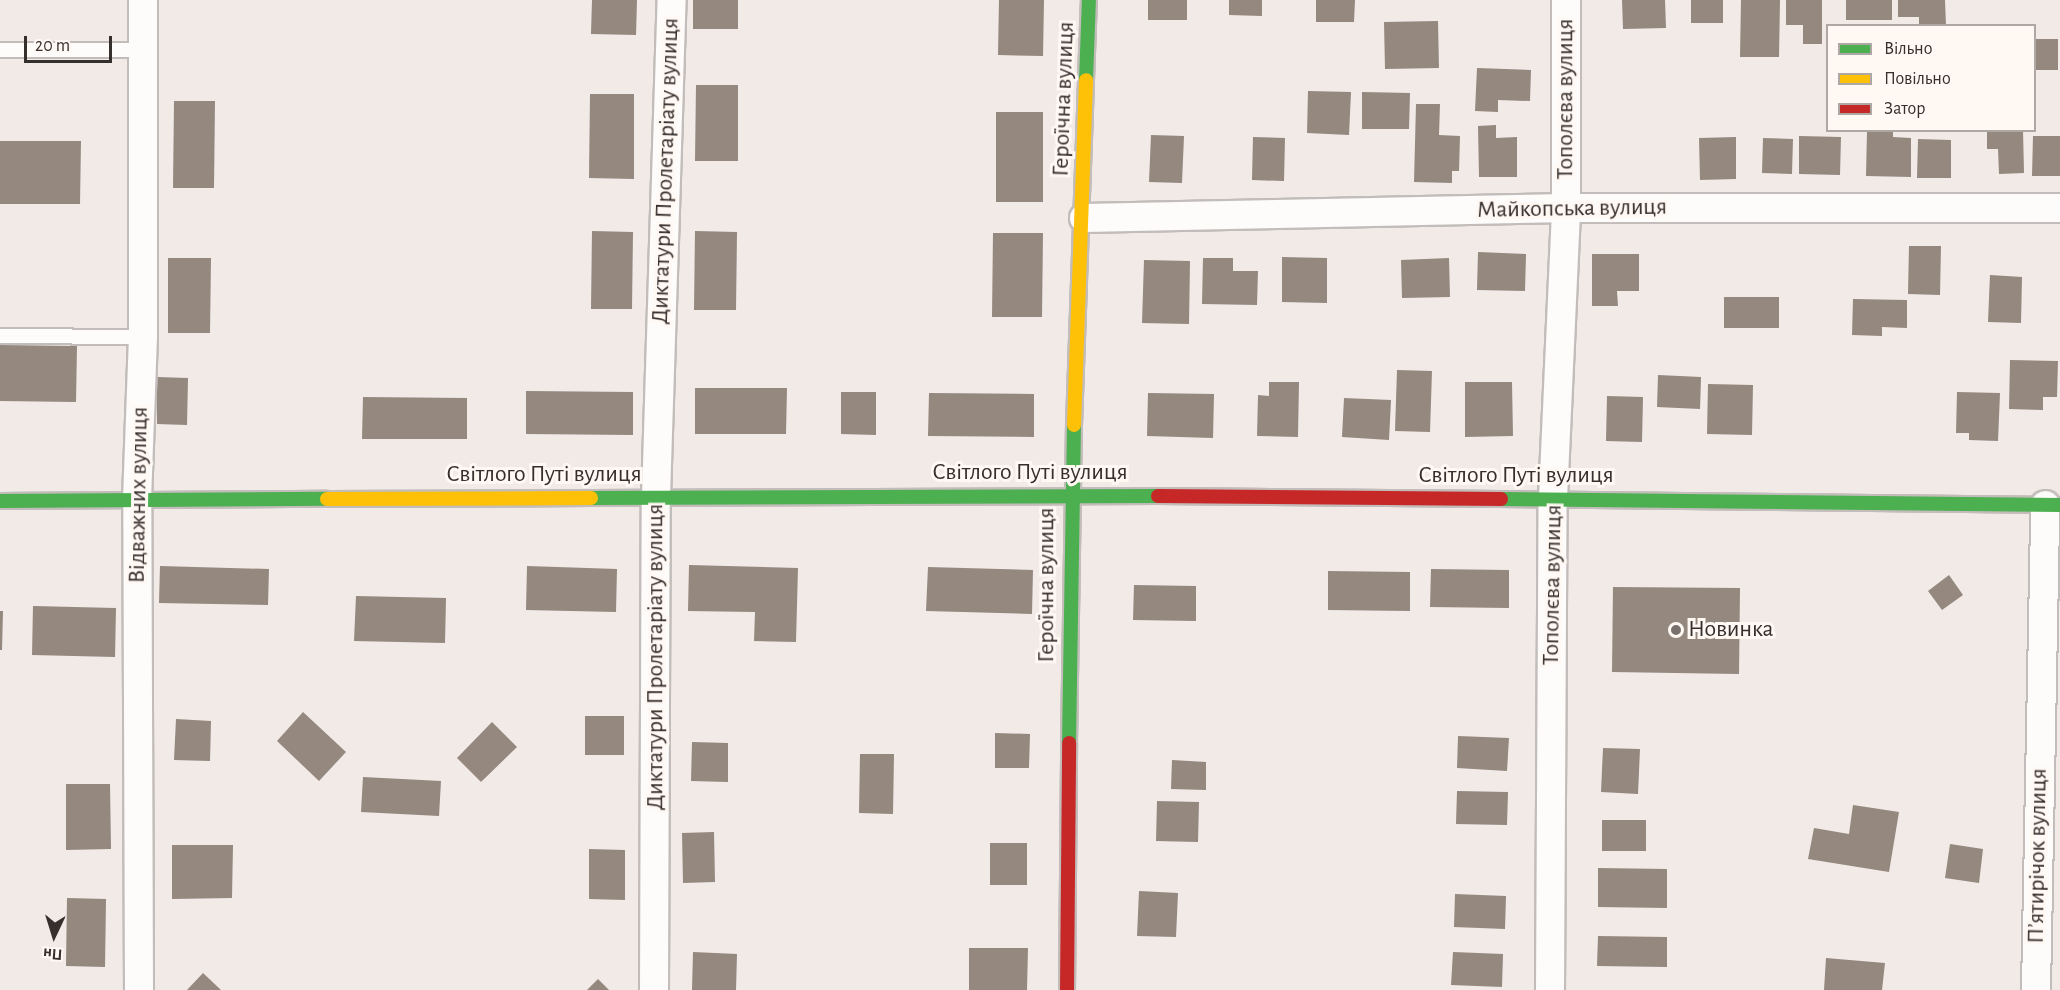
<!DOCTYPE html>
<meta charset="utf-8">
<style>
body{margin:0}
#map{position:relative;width:2060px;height:990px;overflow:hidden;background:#f1eae6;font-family:"Alegreya Sans",sans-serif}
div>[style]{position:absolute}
.building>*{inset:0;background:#94887f}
.roads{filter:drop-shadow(2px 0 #c2bdba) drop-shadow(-2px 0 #c2bdba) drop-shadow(0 2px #c2bdba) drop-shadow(0 -2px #c2bdba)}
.lane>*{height:14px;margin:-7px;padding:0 7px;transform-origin:7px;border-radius:7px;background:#fdfcfb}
.street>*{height:28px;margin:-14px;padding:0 14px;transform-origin:14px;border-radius:14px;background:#fdfcfb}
.fast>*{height:14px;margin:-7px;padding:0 7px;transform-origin:7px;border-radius:7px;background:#4caf50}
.slow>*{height:14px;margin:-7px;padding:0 7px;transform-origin:7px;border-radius:7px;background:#ffc107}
.jam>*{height:14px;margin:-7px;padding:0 7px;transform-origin:7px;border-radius:7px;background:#c62828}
.dots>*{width:16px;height:16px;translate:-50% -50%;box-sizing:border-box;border:3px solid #fff8f3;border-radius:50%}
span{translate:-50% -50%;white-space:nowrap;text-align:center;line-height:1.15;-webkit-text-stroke:6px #fff8f3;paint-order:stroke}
.street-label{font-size:24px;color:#35302e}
.poi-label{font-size:24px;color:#35302e}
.left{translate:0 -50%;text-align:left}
.legend{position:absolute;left:1826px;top:24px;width:210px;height:108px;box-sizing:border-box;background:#fff8f3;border:2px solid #aea8a4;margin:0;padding:8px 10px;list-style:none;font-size:18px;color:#35302e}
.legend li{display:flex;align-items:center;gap:12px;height:30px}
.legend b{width:30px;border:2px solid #aea8a4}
.north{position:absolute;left:24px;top:906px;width:60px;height:60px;-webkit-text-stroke:4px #fff8f3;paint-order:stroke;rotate:184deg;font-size:16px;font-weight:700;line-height:24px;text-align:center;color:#35302e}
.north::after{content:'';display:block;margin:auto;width:21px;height:27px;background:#35302e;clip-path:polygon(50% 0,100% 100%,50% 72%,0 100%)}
.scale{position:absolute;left:24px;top:36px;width:88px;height:27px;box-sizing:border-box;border:3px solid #35302e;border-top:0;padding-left:8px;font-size:18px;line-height:21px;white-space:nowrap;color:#35302e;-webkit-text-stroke:4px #fff8f3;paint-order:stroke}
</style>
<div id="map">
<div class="building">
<i style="clip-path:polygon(592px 0,637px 0,636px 35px,591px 34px)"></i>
<i style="clip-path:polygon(693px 0,738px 0,738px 29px,693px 29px)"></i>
<i style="clip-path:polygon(999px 0,1044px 0,1043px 56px,998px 55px)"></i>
<i style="clip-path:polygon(1148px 0,1187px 0,1187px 20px,1148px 20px)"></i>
<i style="clip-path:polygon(1229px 0,1262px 0,1262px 16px,1229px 15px)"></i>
<i style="clip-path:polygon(1316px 0,1355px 0,1354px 22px,1316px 22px)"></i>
<i style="clip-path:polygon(1622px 0,1665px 0,1666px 28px,1623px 29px)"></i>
<i style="clip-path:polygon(1691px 0,1723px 0,1723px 23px,1691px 23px)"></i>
<i style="clip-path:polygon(1741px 0,1780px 0,1779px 57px,1740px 57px)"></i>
<i style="clip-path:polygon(1786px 0,1822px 0,1822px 44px,1803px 44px,1803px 25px,1786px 25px)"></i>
<i style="clip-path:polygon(1846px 0,1892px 0,1892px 20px,1846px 20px)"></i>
<i style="clip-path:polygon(1898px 0,1945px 0,1946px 26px,1919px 26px,1919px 17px,1898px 17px)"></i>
<i style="clip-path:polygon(1438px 21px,1439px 68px,1385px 69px,1384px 22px)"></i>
<i style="clip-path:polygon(2034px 39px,2058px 39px,2058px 70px,2034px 70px)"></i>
<i style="clip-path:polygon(1477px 68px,1531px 70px,1530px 101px,1498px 100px,1498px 112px,1475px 111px)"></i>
<i style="clip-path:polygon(696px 85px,738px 85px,738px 161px,695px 161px)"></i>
<i style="clip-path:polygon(1308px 91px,1351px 92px,1349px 135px,1307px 133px)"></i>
<i style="clip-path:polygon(1362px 92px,1410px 93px,1409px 129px,1362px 129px)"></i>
<i style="clip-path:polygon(590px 94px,634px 94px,634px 179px,589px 178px)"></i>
<i style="clip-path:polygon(174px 101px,215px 101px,214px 188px,173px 188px)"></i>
<i style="clip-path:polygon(1416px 104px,1440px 104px,1439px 135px,1460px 136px,1459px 171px,1452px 171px,1452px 183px,1414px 182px)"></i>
<i style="clip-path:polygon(996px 112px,1043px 112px,1043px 202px,996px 202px)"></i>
<i style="clip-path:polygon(1496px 125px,1496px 138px,1517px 137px,1517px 177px,1479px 177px,1478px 126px)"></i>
<i style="clip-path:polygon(1987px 130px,2023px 130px,2024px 173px,1999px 174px,1998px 149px,1987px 149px)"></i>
<i style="clip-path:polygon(1867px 131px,1893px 131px,1893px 137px,1911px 138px,1911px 177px,1866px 176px)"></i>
<i style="clip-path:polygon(1151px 135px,1184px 136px,1182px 183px,1149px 182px)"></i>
<i style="clip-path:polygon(1799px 136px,1841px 137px,1840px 175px,1799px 174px)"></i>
<i style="clip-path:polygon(2033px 136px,2060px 136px,2060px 176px,2032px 176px)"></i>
<i style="clip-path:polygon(1253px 137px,1285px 138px,1284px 181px,1252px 180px)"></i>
<i style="clip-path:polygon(1736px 137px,1736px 179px,1700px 180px,1699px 138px)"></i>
<i style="clip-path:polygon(1763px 138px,1793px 139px,1792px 174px,1762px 173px)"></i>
<i style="clip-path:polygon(1918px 139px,1951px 140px,1951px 178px,1917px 178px)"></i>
<i style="clip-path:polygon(0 141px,81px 141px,80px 204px,0 204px)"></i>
<i style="clip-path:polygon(592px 231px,633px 232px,632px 309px,591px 309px)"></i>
<i style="clip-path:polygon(695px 231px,737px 232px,736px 310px,694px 310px)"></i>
<i style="clip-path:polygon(993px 233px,1043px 233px,1042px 317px,992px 317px)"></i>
<i style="clip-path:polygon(1909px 246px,1941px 246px,1940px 295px,1908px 294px)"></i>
<i style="clip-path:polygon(1478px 252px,1526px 254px,1525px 291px,1477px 290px)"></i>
<i style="clip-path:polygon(1592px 254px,1639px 254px,1639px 291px,1617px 291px,1618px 306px,1592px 306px)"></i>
<i style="clip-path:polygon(1282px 257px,1327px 258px,1327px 303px,1282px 302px)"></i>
<i style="clip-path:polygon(168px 258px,211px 258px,210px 333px,168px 333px)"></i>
<i style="clip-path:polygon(1203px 258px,1233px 258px,1233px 271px,1258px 271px,1257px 305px,1202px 304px)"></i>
<i style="clip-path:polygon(1449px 258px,1450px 297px,1402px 298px,1401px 260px)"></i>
<i style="clip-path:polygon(1144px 260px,1190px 261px,1189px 324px,1142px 323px)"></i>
<i style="clip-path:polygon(1990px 275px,2022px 277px,2021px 323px,1988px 322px)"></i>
<i style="clip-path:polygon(1724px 297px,1779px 297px,1779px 328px,1724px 328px)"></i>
<i style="clip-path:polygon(1853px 299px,1907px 300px,1907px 328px,1882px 327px,1882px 336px,1852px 335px)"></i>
<i style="clip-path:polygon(0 345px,77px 346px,76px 402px,0 401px)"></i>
<i style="clip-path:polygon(2010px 360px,2058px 361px,2057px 397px,2043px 397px,2043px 410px,2009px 409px)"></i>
<i style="clip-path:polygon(1397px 370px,1432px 371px,1430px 432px,1395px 431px)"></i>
<i style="clip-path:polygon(1658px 375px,1701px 377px,1700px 409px,1657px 407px)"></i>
<i style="clip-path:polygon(157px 377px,188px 378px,187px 425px,157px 424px)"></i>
<i style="clip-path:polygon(1269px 382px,1299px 382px,1298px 437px,1257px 436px,1258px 395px,1269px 396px)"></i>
<i style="clip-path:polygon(1465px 382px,1512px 382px,1513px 436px,1465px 437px)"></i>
<i style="clip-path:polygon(1708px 384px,1753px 385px,1752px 435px,1707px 434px)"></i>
<i style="clip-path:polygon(695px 388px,787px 388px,786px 434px,695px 434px)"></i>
<i style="clip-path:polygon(526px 391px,633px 392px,633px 435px,526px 434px)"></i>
<i style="clip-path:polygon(841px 392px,876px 392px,876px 435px,841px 434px)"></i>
<i style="clip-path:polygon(1957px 392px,2000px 393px,1998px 441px,1969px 440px,1969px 433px,1956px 433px)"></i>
<i style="clip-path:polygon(929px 393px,1034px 394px,1034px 437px,928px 436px)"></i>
<i style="clip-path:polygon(1148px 393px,1214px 394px,1213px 438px,1147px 436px)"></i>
<i style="clip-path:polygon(1607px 396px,1643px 397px,1642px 442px,1606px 441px)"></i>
<i style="clip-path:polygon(363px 397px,467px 398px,467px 439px,362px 439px)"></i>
<i style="clip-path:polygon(1344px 398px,1391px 400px,1389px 440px,1342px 437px)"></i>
<i style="clip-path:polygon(689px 565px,798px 568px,796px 642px,754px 641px,755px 612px,688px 611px)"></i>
<i style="clip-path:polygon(160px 566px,269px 569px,268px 605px,159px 603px)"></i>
<i style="clip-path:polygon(527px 566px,617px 569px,616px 612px,526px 610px)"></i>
<i style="clip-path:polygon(928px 567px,1033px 570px,1032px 614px,926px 611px)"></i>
<i style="clip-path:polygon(1431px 569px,1509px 570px,1509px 608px,1430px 607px)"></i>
<i style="clip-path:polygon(1328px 571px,1410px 572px,1410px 611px,1328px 610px)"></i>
<i style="clip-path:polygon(1949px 575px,1963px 595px,1942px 610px,1928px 591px)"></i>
<i style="clip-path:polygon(1134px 585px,1196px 586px,1196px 621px,1133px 620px)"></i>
<i style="clip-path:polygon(1613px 587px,1740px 588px,1739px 674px,1612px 672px)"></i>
<i style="clip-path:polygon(356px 596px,446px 598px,445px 643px,354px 641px)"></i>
<i style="clip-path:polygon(33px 606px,116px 608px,115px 657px,32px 655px)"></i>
<i style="clip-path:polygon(0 611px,3px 611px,2px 650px,0 650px)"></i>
<i style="clip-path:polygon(303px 712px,346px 752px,319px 781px,277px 741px)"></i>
<i style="clip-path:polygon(585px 716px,624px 716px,624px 755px,585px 755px)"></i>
<i style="clip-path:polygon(176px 719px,211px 721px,210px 761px,174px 760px)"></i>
<i style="clip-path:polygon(492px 722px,517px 747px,481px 782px,457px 758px)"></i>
<i style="clip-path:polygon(995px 733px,1030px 734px,1029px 768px,995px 768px)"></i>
<i style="clip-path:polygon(1458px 736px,1509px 738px,1507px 771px,1457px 768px)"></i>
<i style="clip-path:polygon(692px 742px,728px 743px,728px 782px,691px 781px)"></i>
<i style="clip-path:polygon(1603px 748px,1640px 749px,1638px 794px,1601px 792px)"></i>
<i style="clip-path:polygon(860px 754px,894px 754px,893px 814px,859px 813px)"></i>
<i style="clip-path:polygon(1172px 760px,1206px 762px,1206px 790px,1171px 789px)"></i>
<i style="clip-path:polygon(363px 777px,441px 781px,439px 816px,361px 812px)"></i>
<i style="clip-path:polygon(66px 784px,110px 784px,111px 849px,66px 850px)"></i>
<i style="clip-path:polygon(1457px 791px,1508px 792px,1507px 825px,1456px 824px)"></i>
<i style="clip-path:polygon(1157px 801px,1199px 802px,1198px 842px,1156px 841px)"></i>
<i style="clip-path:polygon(1853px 805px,1899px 812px,1889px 872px,1808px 859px,1814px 828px,1849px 834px)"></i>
<i style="clip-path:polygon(1602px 820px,1646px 820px,1646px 851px,1602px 851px)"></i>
<i style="clip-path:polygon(714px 832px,715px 882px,683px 883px,682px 833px)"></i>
<i style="clip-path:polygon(990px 843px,1027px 843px,1027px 885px,990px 885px)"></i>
<i style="clip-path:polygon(1950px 844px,1983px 849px,1979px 883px,1945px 878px)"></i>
<i style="clip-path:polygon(172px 845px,233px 845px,232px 898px,172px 899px)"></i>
<i style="clip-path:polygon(589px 849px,625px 850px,625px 900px,589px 899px)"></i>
<i style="clip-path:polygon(1598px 868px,1667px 869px,1667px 908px,1598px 907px)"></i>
<i style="clip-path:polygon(1139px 891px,1178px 893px,1176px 937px,1137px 936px)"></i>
<i style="clip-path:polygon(1455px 894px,1506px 896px,1505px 929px,1454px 927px)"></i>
<i style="clip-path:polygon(67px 898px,106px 899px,105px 967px,66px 966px)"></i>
<i style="clip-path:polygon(1598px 936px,1667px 937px,1667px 967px,1597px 966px)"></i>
<i style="clip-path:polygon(969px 948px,1028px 948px,1027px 990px,969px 990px)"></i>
<i style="clip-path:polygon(693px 952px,737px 954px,736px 990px,692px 990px)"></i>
<i style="clip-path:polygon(1453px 952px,1503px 954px,1502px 987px,1451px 985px)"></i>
<i style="clip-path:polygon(1826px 958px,1885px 963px,1882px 990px,1824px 990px)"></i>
<i style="clip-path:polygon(203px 973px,221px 990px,187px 990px)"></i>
<i style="clip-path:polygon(598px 979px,609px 990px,587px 990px)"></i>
</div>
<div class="roads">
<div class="lane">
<i style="left:0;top:50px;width:143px"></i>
<i style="left:0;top:336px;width:143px;rotate:0.4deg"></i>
</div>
<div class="street">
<i style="left:1084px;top:218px;width:482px;rotate:-1.2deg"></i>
<i style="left:1566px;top:208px;width:494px"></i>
<i style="left:139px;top:990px;width:490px;rotate:-90.2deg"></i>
<i style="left:137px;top:500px;width:163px;rotate:-87.9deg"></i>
<i style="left:143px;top:337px;width:337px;rotate:-90deg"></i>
<i style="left:654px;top:990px;width:493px;rotate:-89.8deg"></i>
<i style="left:656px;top:497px;width:497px;rotate:-88.2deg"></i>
<i style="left:1550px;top:990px;width:492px;rotate:-89.7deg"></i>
<i style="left:1553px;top:498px;width:290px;rotate:-87.4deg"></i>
<i style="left:1566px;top:208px;width:208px;rotate:-90deg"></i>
<i style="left:2036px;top:990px;width:485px;rotate:-88.9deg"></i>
</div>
<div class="fast">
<i style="left:1086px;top:80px;width:80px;rotate:-87.9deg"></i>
<i style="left:591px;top:498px;width:567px;rotate:-0.2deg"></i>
<i style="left:1501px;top:499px;width:559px;rotate:0.61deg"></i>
<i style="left:0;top:501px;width:327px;rotate:-0.4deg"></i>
<i style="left:1069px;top:743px;width:318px;rotate:-89.1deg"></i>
</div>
<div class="slow">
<i style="left:1074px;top:425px;width:345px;rotate:-88deg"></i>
<i style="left:327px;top:499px;width:264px;rotate:-0.2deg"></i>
</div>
<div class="jam">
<i style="left:1158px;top:496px;width:343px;rotate:0.5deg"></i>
<i style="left:1067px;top:990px;width:247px;rotate:-89.5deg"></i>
</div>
</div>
<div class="dots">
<i style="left:1676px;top:630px;background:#77716e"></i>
</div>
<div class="street-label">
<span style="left:1064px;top:99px;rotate:-88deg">Героїчна вулиця</span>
<span style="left:1566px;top:99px;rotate:-90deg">Тополєва вулиця</span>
<span style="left:666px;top:171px;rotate:-88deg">Диктатури Пролетаріату вулиця</span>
<span style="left:1572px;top:209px;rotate:-1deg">Майкопська вулиця</span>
<span style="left:1030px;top:473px">Світлого Путі вулиця</span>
<span style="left:544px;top:475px">Світлого Путі вулиця</span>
<span style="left:1516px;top:476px">Світлого Путі вулиця</span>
<span style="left:139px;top:495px;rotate:-89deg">Відважних вулиця</span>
<span style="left:1047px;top:585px;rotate:-90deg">Героїчна вулиця</span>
<span style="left:1553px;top:585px;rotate:-89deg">Тополєва вулиця</span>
<span style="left:656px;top:657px;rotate:-90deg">Диктатури Пролетаріату вулиця</span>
<span style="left:2038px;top:856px;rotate:-89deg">П’ятирічок вулиця</span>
</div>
<div class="poi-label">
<span class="left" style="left:1688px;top:630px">Новинка</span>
</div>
<ul class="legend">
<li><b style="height:8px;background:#4caf50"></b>Вільно</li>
<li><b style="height:8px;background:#ffc107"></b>Повільно</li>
<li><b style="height:8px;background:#c62828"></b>Затор</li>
</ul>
<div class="north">Пн</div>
<div class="scale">20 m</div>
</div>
